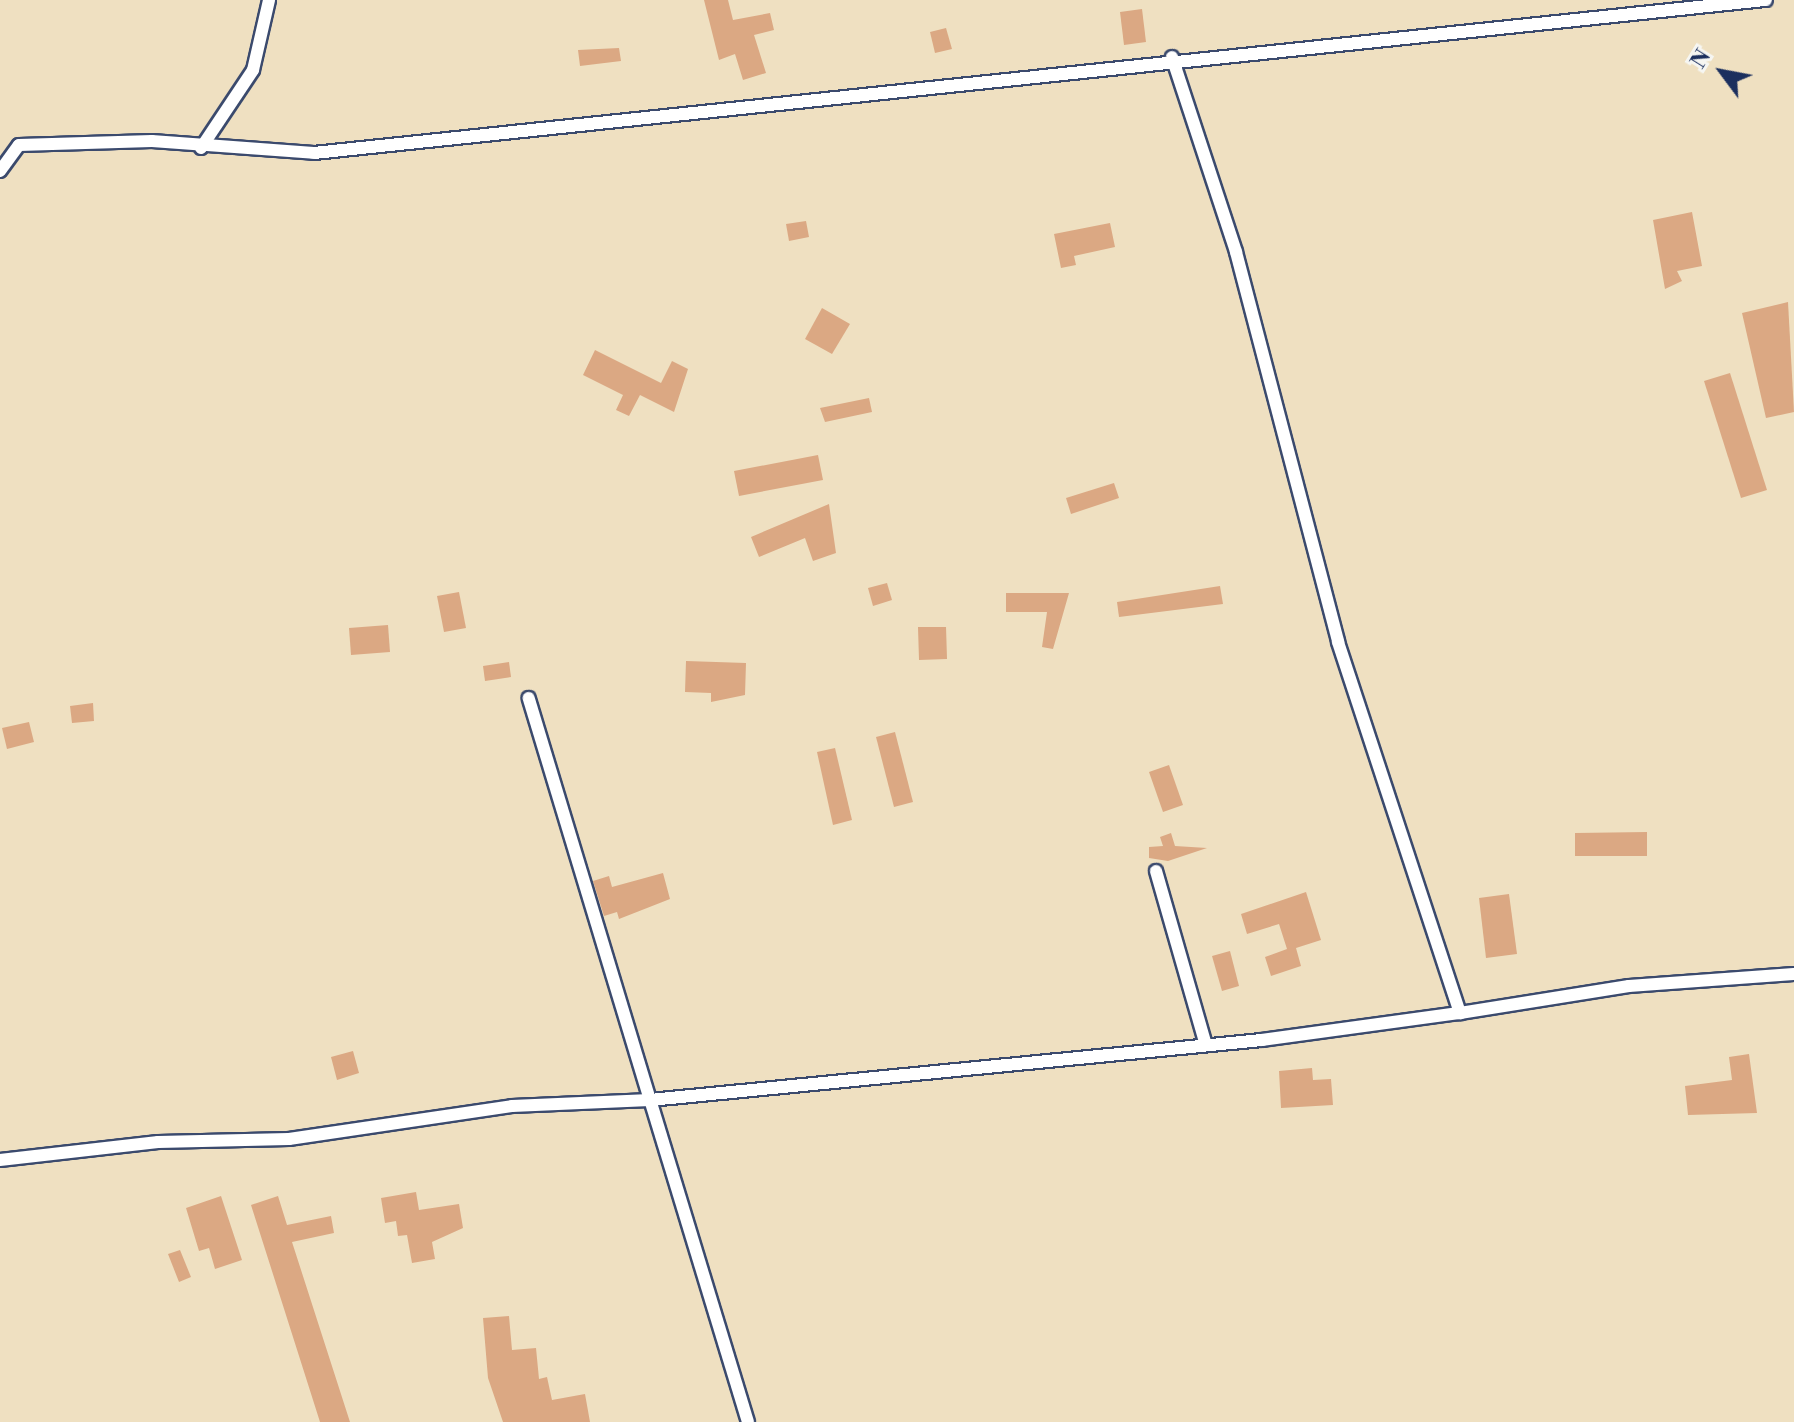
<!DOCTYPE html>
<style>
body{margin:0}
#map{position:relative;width:1794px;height:1422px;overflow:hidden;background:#efe0c1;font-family:"Libre Bodoni",serif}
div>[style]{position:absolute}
.building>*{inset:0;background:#dba883}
.roads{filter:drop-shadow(2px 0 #3b4a6d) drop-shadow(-2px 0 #3b4a6d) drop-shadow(0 2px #3b4a6d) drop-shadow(0 -2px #3b4a6d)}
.minor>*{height:12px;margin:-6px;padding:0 6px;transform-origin:6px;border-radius:6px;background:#fff}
span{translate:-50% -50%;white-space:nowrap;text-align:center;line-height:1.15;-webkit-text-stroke:7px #f6f6f2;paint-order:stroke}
.north{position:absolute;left:1682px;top:32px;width:80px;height:80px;-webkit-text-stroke:6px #f6f6f2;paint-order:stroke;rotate:302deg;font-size:22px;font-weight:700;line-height:32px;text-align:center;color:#1b2f5e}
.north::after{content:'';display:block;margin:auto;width:28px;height:36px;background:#1b2f5e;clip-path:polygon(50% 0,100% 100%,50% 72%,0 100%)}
</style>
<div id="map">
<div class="building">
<i style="clip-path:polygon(704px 0,728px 0,733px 20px,770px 13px,774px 30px,754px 35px,766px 73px,743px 80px,735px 54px,719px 60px)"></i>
<i style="clip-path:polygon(1142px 9px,1146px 42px,1124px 45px,1120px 12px)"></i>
<i style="clip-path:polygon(946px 28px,952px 49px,935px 53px,930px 32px)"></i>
<i style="clip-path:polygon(619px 48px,621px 61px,580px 66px,578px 50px)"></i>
<i style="clip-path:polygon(1692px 212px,1702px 266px,1677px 271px,1682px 281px,1665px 289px,1653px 220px)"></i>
<i style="clip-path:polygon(806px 221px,809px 237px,789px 241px,786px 224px)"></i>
<i style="clip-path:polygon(1110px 223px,1115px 247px,1074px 256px,1076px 265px,1061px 268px,1054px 234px)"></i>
<i style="clip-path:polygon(1788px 302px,1794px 412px,1766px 418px,1742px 313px)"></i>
<i style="clip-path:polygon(822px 308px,850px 324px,832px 354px,805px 339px)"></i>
<i style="clip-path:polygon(595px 350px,661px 383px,672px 361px,688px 369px,674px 412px,640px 395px,629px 416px,616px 410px,623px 395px,583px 375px)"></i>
<i style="clip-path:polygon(1730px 373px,1767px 490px,1741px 498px,1704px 381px)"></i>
<i style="clip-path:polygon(869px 398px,872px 412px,825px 422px,820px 408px)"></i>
<i style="clip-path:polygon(818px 455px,823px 480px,739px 496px,734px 471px)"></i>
<i style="clip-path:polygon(1114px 483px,1119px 498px,1071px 514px,1066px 498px)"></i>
<i style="clip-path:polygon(829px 504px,836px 553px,813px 561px,805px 538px,759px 557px,751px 537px)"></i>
<i style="clip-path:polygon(887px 583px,892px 600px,873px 606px,868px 588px)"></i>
<i style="clip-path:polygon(1220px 586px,1223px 604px,1119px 617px,1117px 602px)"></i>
<i style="clip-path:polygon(459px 592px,466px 628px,444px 632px,437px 596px)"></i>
<i style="clip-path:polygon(1006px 593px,1069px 593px,1053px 649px,1042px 647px,1047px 612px,1006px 612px)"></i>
<i style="clip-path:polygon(388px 625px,390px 652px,351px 655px,349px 628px)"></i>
<i style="clip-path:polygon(918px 627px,946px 627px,947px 659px,919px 660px)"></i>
<i style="clip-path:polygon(686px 661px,746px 663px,745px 695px,711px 702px,711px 693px,685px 692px)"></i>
<i style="clip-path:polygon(509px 662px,511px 677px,485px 681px,483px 666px)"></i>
<i style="clip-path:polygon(93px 703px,94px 721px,72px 723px,70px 706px)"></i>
<i style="clip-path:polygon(29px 722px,34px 742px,7px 749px,2px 728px)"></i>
<i style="clip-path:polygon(895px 732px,913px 802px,894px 807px,876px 737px)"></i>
<i style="clip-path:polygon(835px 748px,852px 820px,833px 825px,817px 752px)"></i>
<i style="clip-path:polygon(1169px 765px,1183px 805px,1163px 812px,1149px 772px)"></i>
<i style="clip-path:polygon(1647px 832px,1647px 856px,1575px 856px,1575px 833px)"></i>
<i style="clip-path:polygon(1171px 833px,1175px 846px,1207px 848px,1168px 861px,1149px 858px,1149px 847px,1163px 846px,1160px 837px)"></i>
<i style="clip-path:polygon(663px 873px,670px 899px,619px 919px,617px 912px,604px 916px,593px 881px,609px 876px,612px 887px)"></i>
<i style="clip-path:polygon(1306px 892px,1321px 940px,1296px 948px,1301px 966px,1271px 976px,1265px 957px,1287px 949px,1279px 924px,1247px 934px,1241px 914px)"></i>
<i style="clip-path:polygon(1509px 894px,1517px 954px,1486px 958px,1479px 898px)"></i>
<i style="clip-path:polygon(1230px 951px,1239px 986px,1222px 991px,1212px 956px)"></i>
<i style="clip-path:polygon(353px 1051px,359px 1073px,337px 1080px,331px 1057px)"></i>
<i style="clip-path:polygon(1749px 1054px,1757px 1113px,1688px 1115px,1685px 1086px,1732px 1080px,1729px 1057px)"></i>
<i style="clip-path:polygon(1312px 1068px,1313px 1080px,1331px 1079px,1333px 1105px,1281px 1108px,1279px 1071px)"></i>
<i style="clip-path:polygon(416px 1192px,419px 1210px,459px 1204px,463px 1228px,432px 1242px,435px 1259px,412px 1263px,407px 1235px,398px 1236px,396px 1221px,385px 1223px,381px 1198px)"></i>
<i style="clip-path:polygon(221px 1196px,242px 1260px,215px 1269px,209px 1248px,199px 1251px,186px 1208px)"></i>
<i style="clip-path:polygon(278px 1196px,287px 1225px,331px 1216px,334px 1233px,292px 1242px,350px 1422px,320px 1422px,251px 1205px)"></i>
<i style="clip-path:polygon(180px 1250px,191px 1277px,179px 1282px,168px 1254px)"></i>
<i style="clip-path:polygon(509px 1316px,512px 1350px,536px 1348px,539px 1379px,547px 1377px,552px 1400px,585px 1394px,590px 1422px,503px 1422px,488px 1378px,483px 1318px)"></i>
</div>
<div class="roads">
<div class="minor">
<i style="left:1172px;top:57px;width:205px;rotate:71.8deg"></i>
<i style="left:1236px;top:252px;width:403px;rotate:75.3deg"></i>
<i style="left:1338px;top:642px;width:391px;rotate:71.8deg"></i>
<i style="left:1460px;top:1013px;width:171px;rotate:-9.1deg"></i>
<i style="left:1629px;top:986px;width:165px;rotate:-4.2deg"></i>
<i style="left:201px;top:148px;width:94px;rotate:-56.3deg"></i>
<i style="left:253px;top:70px;width:72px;rotate:-77.1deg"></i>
<i style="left:0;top:171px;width:32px;rotate:-54deg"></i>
<i style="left:19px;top:145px;width:133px;rotate:-1.7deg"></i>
<i style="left:152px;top:141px;width:162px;rotate:4.2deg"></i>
<i style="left:314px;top:153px;width:1460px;rotate:-6.02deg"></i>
<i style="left:1156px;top:871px;width:181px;rotate:74deg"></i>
<i style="left:0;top:1160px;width:159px;rotate:-6.5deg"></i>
<i style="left:158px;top:1142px;width:131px;rotate:-1.3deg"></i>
<i style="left:289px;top:1139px;width:225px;rotate:-8.4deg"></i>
<i style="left:512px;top:1106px;width:138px;rotate:-2.5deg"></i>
<i style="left:650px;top:1100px;width:420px;rotate:-106.8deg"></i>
<i style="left:748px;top:1422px;width:337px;rotate:-106.9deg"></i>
<i style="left:650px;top:1100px;width:615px;rotate:-5.6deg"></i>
<i style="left:1262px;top:1040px;width:200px;rotate:-7.8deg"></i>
</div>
</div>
<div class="north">N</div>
</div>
